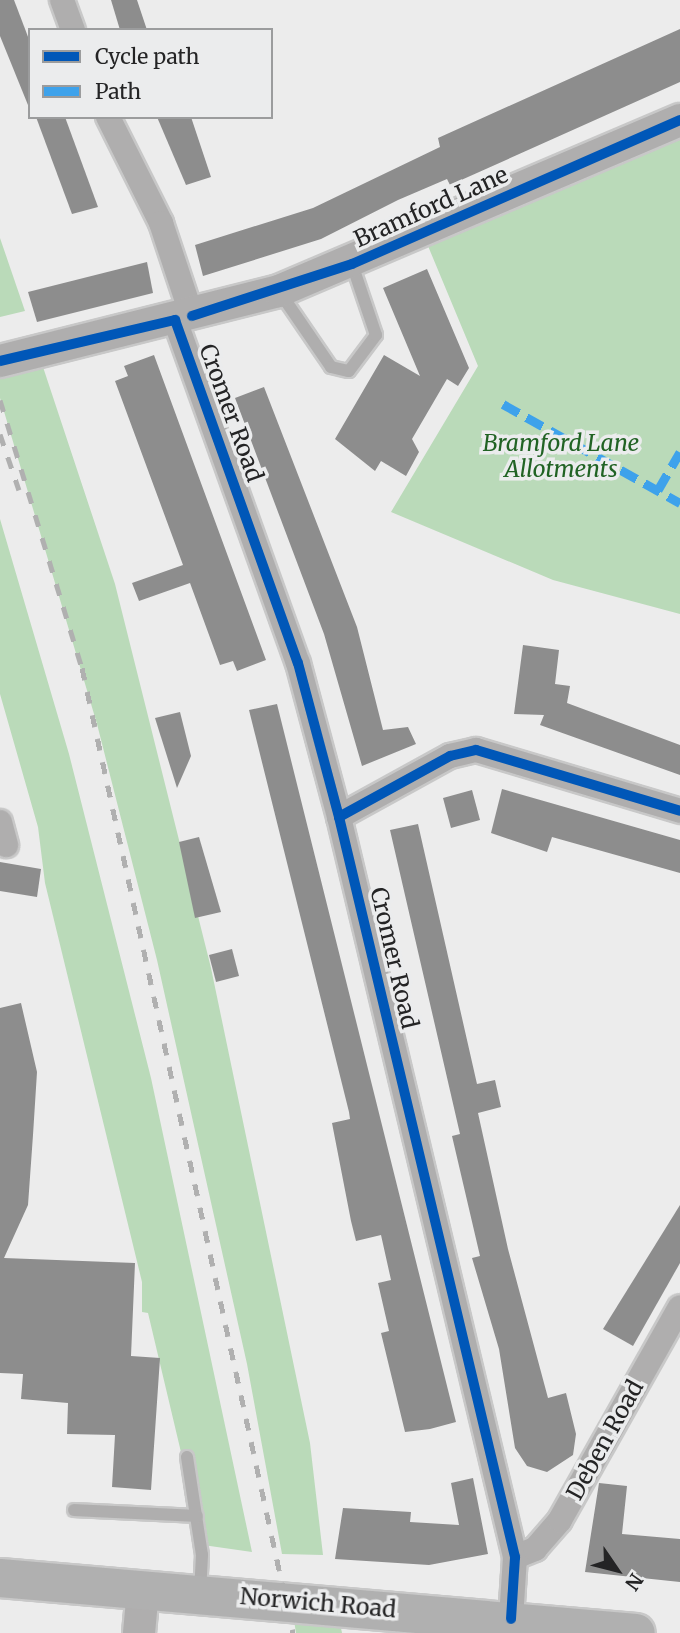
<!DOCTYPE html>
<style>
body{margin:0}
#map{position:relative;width:680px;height:1633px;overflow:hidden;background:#ececec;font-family:Merriweather,serif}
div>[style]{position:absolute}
.green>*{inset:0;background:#badab9}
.building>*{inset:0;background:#8d8d8d}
.roads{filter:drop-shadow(2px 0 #c8c8c8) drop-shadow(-2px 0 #c8c8c8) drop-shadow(0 2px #c8c8c8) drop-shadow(0 -2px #c8c8c8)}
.service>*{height:12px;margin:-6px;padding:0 6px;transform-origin:6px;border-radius:6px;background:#afaeae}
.minor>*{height:24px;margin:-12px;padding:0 12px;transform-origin:12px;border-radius:12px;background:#afaeae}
.tertiary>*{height:32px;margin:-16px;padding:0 16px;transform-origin:16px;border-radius:16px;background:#afaeae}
.primary>*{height:38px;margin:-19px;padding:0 19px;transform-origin:19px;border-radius:19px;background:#b0b0b0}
.rail>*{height:5px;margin-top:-2.5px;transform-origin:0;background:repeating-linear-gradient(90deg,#b0b0b0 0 12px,transparent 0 24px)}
.quiet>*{height:9px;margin-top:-4.5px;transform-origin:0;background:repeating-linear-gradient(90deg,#3ea2eb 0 18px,transparent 0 27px)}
.cycleway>*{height:10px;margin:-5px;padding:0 5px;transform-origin:5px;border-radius:5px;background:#0057b8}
span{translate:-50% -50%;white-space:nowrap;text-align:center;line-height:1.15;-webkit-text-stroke:7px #ebeced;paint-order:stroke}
.street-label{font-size:23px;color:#242425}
.park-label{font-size:23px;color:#216324;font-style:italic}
.legend{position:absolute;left:28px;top:28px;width:245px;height:91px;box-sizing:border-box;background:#ebeced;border:2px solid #9b9c9d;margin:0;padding:9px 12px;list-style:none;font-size:21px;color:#242425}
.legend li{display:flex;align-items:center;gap:14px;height:35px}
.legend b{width:35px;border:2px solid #9b9c9d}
.north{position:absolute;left:582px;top:1535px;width:70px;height:70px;-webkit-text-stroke:5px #ebeced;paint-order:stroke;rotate:125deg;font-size:19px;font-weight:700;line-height:28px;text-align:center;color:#242425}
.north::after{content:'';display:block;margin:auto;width:24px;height:32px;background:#242425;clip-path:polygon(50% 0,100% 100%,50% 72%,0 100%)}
</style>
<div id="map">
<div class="green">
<i style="clip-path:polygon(680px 136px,680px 614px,553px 580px,391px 512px,478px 366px,428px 246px)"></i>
<i style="clip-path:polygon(0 238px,25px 311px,0 317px)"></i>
<i style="clip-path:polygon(43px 367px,115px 584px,211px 968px,310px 1443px,323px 1555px,282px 1554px,247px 1364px,157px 960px,97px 724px,0 398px,0 378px)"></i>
<i style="clip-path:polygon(0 519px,69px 754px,151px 1078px,252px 1552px,203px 1545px,148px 1313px,142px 1312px,142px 1282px,45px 883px,38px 827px,0 694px)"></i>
<i style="clip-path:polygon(293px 1614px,339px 1618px,342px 1633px,296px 1633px)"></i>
</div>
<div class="building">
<i style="clip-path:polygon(0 0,14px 0,30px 42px,30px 110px,0 36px)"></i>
<i style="clip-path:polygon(111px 0,137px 0,147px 30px,120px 30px)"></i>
<i style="clip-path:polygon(680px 29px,680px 82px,450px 185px,447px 179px,398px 200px,321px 239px,203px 276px,195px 245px,313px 208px,440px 147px,438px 138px)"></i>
<i style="clip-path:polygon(36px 117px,65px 117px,98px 207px,72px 214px)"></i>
<i style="clip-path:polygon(157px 117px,191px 117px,211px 177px,186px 185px)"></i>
<i style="clip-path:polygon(147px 262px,153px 293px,37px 322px,28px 292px)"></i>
<i style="clip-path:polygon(427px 269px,469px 368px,458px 386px,447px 379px,412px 439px,419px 452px,406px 476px,381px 461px,375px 471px,335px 439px,384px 355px,420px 376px,383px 288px)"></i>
<i style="clip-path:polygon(154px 355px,266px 660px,237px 671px,233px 661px,220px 665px,190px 583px,139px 601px,132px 583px,183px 565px,115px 381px,128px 376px,124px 366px)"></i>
<i style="clip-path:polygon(264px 387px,357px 627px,383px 730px,408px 727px,416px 744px,362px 766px,324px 634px,235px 398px)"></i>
<i style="clip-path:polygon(523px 645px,559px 650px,555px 684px,570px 686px,567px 703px,680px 745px,680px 775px,540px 725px,544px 715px,514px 714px)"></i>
<i style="clip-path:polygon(277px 704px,456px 1422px,430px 1429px,405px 1432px,381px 1333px,389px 1331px,378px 1283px,391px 1280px,381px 1235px,356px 1241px,351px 1221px,332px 1123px,350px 1119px,349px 1112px,249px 710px)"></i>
<i style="clip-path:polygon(180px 712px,191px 756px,177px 788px,155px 718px)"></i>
<i style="clip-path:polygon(502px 789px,680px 840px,680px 873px,552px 837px,547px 852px,491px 833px)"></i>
<i style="clip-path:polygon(472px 790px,480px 820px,451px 828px,443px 798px)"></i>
<i style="clip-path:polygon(418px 824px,477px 1084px,495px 1080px,501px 1107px,478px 1113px,508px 1249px,548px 1398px,566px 1393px,576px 1434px,573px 1455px,547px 1472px,527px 1466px,515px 1448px,499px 1349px,472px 1258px,480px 1256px,452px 1136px,460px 1134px,390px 830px)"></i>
<i style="clip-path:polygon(199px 837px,221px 912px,195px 918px,179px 842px)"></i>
<i style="clip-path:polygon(0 862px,41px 869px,37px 897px,0 891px)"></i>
<i style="clip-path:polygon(232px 949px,239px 976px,216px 982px,209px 955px)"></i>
<i style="clip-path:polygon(21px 1003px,37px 1072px,33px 1135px,28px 1205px,4px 1258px,135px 1263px,131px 1356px,160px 1358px,151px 1490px,112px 1487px,115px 1435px,67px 1434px,68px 1403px,21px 1399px,23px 1374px,0 1373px,0 1008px)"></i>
<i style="clip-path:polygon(680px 1205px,680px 1263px,633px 1346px,603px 1329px)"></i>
<i style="clip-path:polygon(473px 1478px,488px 1554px,429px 1565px,335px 1559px,343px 1508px,411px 1512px,410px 1522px,459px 1525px,451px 1483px)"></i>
<i style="clip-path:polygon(599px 1483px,627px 1486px,622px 1534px,680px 1539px,680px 1582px,585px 1572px)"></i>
</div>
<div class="roads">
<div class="service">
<i style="left:279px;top:291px;width:92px;rotate:55.6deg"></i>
<i style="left:331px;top:367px;width:18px;rotate:13deg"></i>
<i style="left:349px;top:371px;width:45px;rotate:-53.1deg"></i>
<i style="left:376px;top:335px;width:75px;rotate:-108.7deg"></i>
<i style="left:187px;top:1457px;width:99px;rotate:81.3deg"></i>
<i style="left:202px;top:1555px;width:35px;rotate:93deg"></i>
<i style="left:74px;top:1510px;width:123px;rotate:2.8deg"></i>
</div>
<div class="minor">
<i style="left:62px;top:0;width:32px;rotate:70deg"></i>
<i style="left:108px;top:117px;width:119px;rotate:63.4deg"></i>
<i style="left:161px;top:223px;width:98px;rotate:71.6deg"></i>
<i style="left:175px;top:320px;width:364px;rotate:70.3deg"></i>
<i style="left:298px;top:663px;width:159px;rotate:75.1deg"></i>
<i style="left:339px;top:817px;width:761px;rotate:76.62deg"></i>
<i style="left:515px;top:1557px;width:62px;rotate:93.7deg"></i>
<i style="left:339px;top:817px;width:127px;rotate:-28.8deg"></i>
<i style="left:450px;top:756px;width:27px;rotate:-13deg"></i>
<i style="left:476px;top:750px;width:213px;rotate:16.6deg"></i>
<i style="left:0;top:822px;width:24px;rotate:75deg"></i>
<i style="left:515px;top:1557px;width:22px;rotate:-22deg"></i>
<i style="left:535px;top:1549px;width:38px;rotate:-49deg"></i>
<i style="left:560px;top:1520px;width:244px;rotate:-60.6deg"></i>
</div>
<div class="tertiary">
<i style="left:0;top:361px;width:288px;rotate:-14.1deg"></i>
<i style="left:279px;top:291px;width:436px;rotate:-23.1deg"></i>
<i style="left:139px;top:1633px;width:43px;rotate:-84.7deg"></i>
</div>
<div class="primary">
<i style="left:0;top:1578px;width:638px;rotate:4.94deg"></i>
</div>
</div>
<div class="rail">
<i style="left:0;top:400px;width:280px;rotate:73deg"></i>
<i style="left:82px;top:668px;width:988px;rotate:77.67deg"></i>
<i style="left:0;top:434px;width:59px;rotate:71.3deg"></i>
</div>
<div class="quiet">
<i style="left:503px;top:404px;width:203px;rotate:29.2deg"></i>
<i style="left:658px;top:490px;width:44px;rotate:-59.9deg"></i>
</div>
<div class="cycleway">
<i style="left:192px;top:316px;width:168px;rotate:-18deg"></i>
<i style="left:352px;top:264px;width:358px;rotate:-23.7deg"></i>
<i style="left:0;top:361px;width:180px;rotate:-13.2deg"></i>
<i style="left:175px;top:320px;width:364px;rotate:70.3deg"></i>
<i style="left:298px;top:663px;width:159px;rotate:75.1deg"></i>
<i style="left:339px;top:817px;width:761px;rotate:76.62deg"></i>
<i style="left:515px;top:1557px;width:62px;rotate:93.7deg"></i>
<i style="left:339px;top:817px;width:127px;rotate:-28.8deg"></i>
<i style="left:450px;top:756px;width:27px;rotate:-13deg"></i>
<i style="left:476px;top:750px;width:213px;rotate:16.6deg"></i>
</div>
<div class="street-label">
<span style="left:431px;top:207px;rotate:-24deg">Bramford Lane</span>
<span style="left:231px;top:413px;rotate:70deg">Cromer Road</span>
<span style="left:394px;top:958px;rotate:77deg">Cromer Road</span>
<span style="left:605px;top:1440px;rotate:-61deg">Deben Road</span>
<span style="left:318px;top:1603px;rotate:5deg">Norwich Road</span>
</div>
<div class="park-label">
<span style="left:561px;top:456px">Bramford Lane<br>Allotments</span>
</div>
<ul class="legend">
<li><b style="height:9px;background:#0057b8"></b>Cycle path</li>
<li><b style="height:9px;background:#3ea2eb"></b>Path</li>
</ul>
<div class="north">N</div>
</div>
